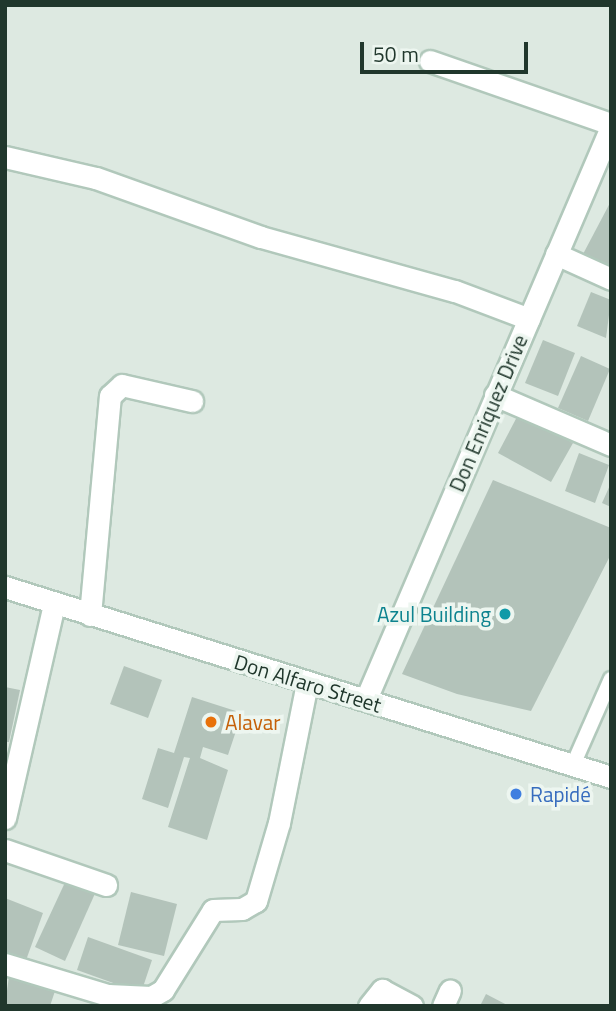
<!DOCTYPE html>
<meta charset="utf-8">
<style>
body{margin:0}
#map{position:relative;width:616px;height:1011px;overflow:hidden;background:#dde9e1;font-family:"Titillium Web",sans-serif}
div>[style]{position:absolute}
.building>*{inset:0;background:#b3c3ba}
.roads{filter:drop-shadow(2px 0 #b1c8bb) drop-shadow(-2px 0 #b1c8bb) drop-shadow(0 2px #b1c8bb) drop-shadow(0 -2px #b1c8bb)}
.service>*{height:14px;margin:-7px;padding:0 7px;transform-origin:7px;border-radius:7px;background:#fff}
.minor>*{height:21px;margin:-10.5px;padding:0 10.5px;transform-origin:10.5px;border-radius:10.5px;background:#fff}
.secondary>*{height:21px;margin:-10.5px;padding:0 10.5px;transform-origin:10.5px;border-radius:10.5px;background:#fff}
.dots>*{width:19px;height:19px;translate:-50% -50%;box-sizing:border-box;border:4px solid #edf6f0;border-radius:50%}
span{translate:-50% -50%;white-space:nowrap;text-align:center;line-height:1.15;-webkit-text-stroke:7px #edf6f0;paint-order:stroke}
.street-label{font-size:21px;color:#20372c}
.culture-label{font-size:21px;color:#0d838f}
.right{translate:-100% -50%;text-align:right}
.food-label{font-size:21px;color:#c56008}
.left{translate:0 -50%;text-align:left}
.shop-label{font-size:21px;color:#366cbe}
.frame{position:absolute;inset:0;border:7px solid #20372c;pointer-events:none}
.scale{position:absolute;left:360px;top:42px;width:168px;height:32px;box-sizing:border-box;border:4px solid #20372c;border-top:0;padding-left:9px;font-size:21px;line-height:24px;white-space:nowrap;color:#20372c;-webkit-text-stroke:5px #edf6f0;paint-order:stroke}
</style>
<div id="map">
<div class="building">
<i style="clip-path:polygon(611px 201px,611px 270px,582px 256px)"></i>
<i style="clip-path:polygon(591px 292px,611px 300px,606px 338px,577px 326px)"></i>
<i style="clip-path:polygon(543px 340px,575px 353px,558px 396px,525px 383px)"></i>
<i style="clip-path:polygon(581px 356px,610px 369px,588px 421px,558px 408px)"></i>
<i style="clip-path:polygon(519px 413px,573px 443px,551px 482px,498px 453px)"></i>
<i style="clip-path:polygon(579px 453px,609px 465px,595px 503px,565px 491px)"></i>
<i style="clip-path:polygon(493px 480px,611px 528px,611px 554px,531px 711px,457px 694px,402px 674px)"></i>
<i style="clip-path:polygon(611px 483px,611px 507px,602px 503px)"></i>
<i style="clip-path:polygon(124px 666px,162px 680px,148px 718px,110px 704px)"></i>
<i style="clip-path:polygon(5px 687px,20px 690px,9px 742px,5px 742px)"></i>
<i style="clip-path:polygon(192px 697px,242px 713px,228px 755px,203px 747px,200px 758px,228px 770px,207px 840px,168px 827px,190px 758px,184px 757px,168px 808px,142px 799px,158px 748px,174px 753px)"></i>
<i style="clip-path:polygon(68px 876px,97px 889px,65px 961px,35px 947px)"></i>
<i style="clip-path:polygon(131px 892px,177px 904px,164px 956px,118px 945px)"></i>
<i style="clip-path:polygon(5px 898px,43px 913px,25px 963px,5px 956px)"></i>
<i style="clip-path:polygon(88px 937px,152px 960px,141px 993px,77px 970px)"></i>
<i style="clip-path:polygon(9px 976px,55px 991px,50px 1006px,5px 1006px)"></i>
<i style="clip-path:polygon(486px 994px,509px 1006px,480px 1006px)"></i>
</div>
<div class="roads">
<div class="service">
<i style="left:573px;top:765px;width:94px;rotate:-66.2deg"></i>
</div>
<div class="minor">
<i style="left:430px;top:61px;width:192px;rotate:19.2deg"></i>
<i style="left:5px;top:157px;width:93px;rotate:13deg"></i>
<i style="left:96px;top:178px;width:175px;rotate:19.7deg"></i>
<i style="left:261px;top:237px;width:201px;rotate:15.6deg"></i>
<i style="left:455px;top:291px;width:79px;rotate:20.7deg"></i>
<i style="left:556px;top:254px;width:60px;rotate:24.4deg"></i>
<i style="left:495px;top:395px;width:126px;rotate:23.3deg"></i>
<i style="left:90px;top:615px;width:220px;rotate:-84.8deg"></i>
<i style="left:110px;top:396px;width:16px;rotate:-43deg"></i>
<i style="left:122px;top:385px;width:72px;rotate:12.9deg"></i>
<i style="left:366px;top:699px;width:622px;rotate:-66.81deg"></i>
<i style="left:5px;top:818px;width:220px;rotate:-77.1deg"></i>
<i style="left:5px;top:850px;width:107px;rotate:19.1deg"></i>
<i style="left:5px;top:964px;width:108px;rotate:16.8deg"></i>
<i style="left:108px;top:995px;width:43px;rotate:2.7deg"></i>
<i style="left:151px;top:997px;width:14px;rotate:-30deg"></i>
<i style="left:163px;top:990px;width:94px;rotate:-58deg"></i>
<i style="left:213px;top:910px;width:29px;rotate:-2deg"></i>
<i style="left:242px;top:909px;width:16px;rotate:-30deg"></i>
<i style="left:256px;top:901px;width:81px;rotate:-73.6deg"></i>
<i style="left:279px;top:823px;width:143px;rotate:-78.7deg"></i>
<i style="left:369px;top:1006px;width:21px;rotate:-51deg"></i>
<i style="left:382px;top:990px;width:34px;rotate:28deg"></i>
<i style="left:443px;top:1006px;width:17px;rotate:-66deg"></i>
</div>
<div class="secondary">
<i style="left:5px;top:587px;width:635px;rotate:17.41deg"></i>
</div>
</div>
<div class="dots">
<i style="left:505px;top:614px;background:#0f9aa8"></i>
<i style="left:211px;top:722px;background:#e8710a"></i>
<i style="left:516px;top:794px;background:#3f7fe0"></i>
</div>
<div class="street-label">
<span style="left:488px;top:413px;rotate:-67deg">Don Enriquez Drive</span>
<span style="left:308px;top:683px;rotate:17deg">Don Alfaro Street</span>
</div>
<div class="culture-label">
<span class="right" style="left:491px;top:614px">Azul Building</span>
</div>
<div class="food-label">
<span class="left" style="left:225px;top:722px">Alavar</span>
</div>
<div class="shop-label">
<span class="left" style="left:530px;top:794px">Rapidé</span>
</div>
<div class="frame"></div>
<div class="scale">50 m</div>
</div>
